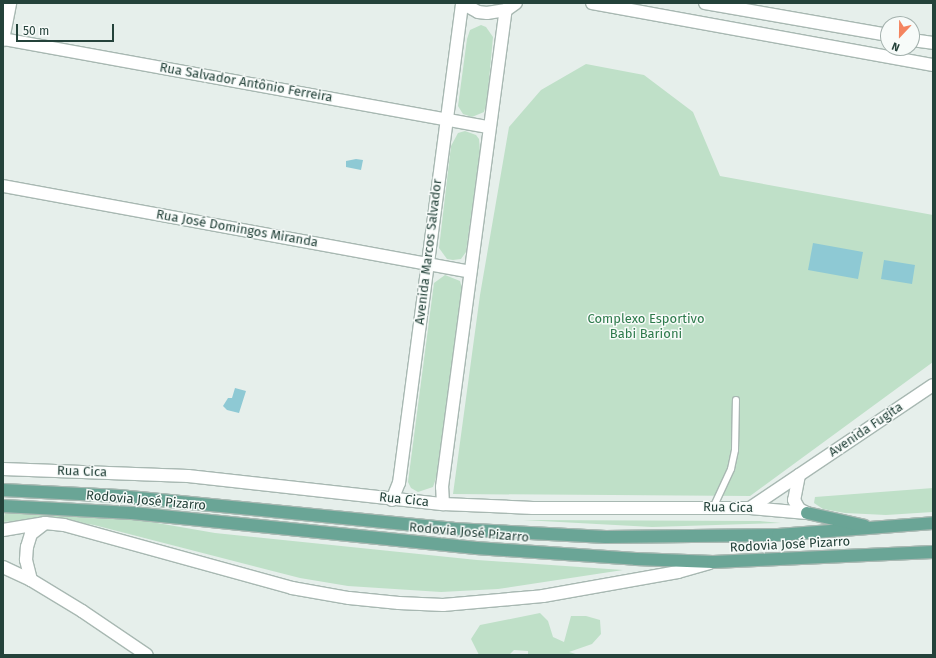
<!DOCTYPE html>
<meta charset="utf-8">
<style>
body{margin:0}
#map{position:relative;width:936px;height:658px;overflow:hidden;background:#e6efeb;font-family:"Fira Sans",sans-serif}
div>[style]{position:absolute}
.green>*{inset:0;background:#bfe0c8}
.water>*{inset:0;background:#8ec9d4}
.roads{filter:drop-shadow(1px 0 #a8b8b2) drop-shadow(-1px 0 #a8b8b2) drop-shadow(0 1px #a8b8b2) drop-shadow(0 -1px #a8b8b2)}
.lane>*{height:6px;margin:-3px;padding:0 3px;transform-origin:3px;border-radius:3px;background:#fff}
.street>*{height:12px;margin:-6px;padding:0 6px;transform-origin:6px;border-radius:6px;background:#fff}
.secondary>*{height:12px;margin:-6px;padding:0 6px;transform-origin:6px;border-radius:6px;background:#fff}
.primary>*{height:12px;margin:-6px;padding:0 6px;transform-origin:6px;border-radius:6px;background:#6aa596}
span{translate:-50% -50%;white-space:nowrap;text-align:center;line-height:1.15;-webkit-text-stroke:3px #f7fbf9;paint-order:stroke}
.street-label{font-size:13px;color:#24423a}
.park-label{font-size:13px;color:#2d7a4b}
.frame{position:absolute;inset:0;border:4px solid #24423a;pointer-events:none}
.north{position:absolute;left:880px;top:16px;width:40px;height:40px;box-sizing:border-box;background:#f7fbf9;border:1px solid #a3b1ad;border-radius:50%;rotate:202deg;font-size:11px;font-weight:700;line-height:16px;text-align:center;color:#24423a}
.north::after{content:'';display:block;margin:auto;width:14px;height:18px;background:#f4845f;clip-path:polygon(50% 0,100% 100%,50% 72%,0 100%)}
.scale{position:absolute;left:16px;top:24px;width:98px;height:18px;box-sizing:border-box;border:2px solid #24423a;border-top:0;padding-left:5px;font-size:12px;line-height:14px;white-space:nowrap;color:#24423a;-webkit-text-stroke:3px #f7fbf9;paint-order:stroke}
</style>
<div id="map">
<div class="green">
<i style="clip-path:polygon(481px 25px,486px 27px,493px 37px,487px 101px,484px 112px,472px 117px,463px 114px,458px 106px,467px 39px,470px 30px)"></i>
<i style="clip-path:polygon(586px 64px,644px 75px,693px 112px,720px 176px,933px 215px,933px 362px,750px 496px,453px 494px,480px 295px,509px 127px,541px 90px)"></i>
<i style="clip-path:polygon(465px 131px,476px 135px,479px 139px,480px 151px,466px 252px,461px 259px,453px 260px,447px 259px,439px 248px,451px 146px,458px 133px)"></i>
<i style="clip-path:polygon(445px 275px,460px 281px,462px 288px,437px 475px,433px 487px,418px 492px,411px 488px,408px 482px,434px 283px)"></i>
<i style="clip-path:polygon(933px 488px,933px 512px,886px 515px,845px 513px,823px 509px,814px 503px,815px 497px)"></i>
<i style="clip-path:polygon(5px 512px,134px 519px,215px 533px,477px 560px,623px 570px,498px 589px,441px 592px,348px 586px,300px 578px,94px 525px,48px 518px,3px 522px)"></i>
<i style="clip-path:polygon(523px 520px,760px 521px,781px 523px,652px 527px)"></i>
<i style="clip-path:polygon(540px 613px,548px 621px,553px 637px,564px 642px,571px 616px,586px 616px,600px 620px,601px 634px,592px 644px,569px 652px,579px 655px,528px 655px,528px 651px,514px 650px,509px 655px,479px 655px,471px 639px,480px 625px)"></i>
</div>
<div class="water">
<i style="clip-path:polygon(356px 159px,363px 160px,361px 170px,346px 167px,346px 161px)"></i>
<i style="clip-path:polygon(813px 243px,863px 252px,858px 279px,808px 270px)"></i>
<i style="clip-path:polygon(884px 260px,915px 265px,912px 284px,881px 279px)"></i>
<i style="clip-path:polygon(235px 388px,246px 391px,239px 413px,227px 410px,223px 406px,228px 398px,232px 398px)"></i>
</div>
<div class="roads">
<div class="lane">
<i style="left:713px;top:508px;width:43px;rotate:-65.2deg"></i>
<i style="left:731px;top:469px;width:19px;rotate:-78deg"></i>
<i style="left:735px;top:450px;width:50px;rotate:-88.9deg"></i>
</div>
<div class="street">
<i style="left:592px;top:3px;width:347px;rotate:10.3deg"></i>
<i style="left:705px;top:3px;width:186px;rotate:9.9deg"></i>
<i style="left:3px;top:39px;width:494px;rotate:10.3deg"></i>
<i style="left:3px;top:40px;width:38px;rotate:-79deg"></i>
<i style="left:912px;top:40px;width:21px;rotate:8deg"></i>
<i style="left:3px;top:186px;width:475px;rotate:10.4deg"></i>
<i style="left:799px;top:475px;width:25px;rotate:101deg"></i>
<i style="left:794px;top:500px;width:10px;rotate:61deg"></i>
<i style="left:799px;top:509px;width:9px;rotate:27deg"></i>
<i style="left:750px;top:508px;width:220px;rotate:-33.9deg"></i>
<i style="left:3px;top:567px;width:31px;rotate:25deg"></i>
<i style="left:31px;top:580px;width:60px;rotate:31.3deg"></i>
<i style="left:82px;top:611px;width:78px;rotate:34.1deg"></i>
<i style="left:31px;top:580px;width:21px;rotate:-104deg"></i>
<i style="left:26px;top:560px;width:13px;rotate:-86deg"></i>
<i style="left:27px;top:547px;width:14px;rotate:-73deg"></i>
<i style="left:31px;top:534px;width:18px;rotate:-38deg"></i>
</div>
<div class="secondary">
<i style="left:462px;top:3px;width:18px;rotate:29deg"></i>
<i style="left:478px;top:12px;width:9px;rotate:6deg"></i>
<i style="left:487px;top:13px;width:19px;rotate:-9deg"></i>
<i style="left:506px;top:10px;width:12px;rotate:-35deg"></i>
<i style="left:3px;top:469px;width:185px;rotate:2.2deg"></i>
<i style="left:188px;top:476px;width:257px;rotate:6.3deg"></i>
<i style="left:443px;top:504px;width:90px;rotate:2.5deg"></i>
<i style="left:533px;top:508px;width:217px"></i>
<i style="left:750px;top:508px;width:57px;rotate:5deg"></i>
<i style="left:392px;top:500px;width:18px;rotate:-68deg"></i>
<i style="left:399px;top:483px;width:484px;rotate:-82.5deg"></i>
<i style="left:443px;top:504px;width:17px;rotate:-93deg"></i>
<i style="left:442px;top:487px;width:481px;rotate:-82.4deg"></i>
<i style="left:3px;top:530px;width:43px;rotate:-9.5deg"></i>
<i style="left:45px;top:523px;width:19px;rotate:6deg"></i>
<i style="left:64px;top:525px;width:237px;rotate:15.4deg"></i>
<i style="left:292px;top:588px;width:58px;rotate:10deg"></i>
<i style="left:349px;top:598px;width:50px;rotate:5.7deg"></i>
<i style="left:399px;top:603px;width:44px;rotate:2.6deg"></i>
<i style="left:443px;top:605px;width:100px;rotate:-5.1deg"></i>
<i style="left:543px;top:596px;width:137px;rotate:-10.1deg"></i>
<i style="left:678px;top:572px;width:33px;rotate:-16deg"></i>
</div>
<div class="primary">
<i style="left:3px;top:490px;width:116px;rotate:3deg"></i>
<i style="left:119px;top:496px;width:336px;rotate:5.6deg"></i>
<i style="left:453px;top:529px;width:153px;rotate:3deg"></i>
<i style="left:606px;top:537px;width:172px;rotate:-0.7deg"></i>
<i style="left:778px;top:535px;width:155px;rotate:-4.4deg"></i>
<i style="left:3px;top:506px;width:129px;rotate:3.1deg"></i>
<i style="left:132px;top:513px;width:346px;rotate:5.8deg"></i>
<i style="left:476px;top:548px;width:160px;rotate:3.9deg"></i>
<i style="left:636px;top:559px;width:77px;rotate:2.2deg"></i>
<i style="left:713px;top:562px;width:220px;rotate:-2.6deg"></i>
<i style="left:807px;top:513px;width:59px;rotate:12.6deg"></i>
</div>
</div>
<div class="street-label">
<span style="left:246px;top:83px;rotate:10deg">Rua Salvador Antônio Ferreira</span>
<span style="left:237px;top:229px;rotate:10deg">Rua José Domingos Miranda</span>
<span style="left:429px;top:252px;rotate:-83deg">Avenida Marcos Salvador</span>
<span style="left:866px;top:430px;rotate:-34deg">Avenida Fugita</span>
<span style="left:82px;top:472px;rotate:2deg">Rua Cica</span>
<span style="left:404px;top:500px;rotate:6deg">Rua Cica</span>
<span style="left:146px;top:501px;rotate:5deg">Rodovia José Pizarro</span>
<span style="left:728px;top:508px;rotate:1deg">Rua Cica</span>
<span style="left:469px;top:533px;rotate:5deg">Rodovia José Pizarro</span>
<span style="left:790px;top:545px;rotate:-3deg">Rodovia José Pizarro</span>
</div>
<div class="park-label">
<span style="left:646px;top:327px">Complexo Esportivo<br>Babi Barioni</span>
</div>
<div class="frame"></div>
<div class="north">N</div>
<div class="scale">50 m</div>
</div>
